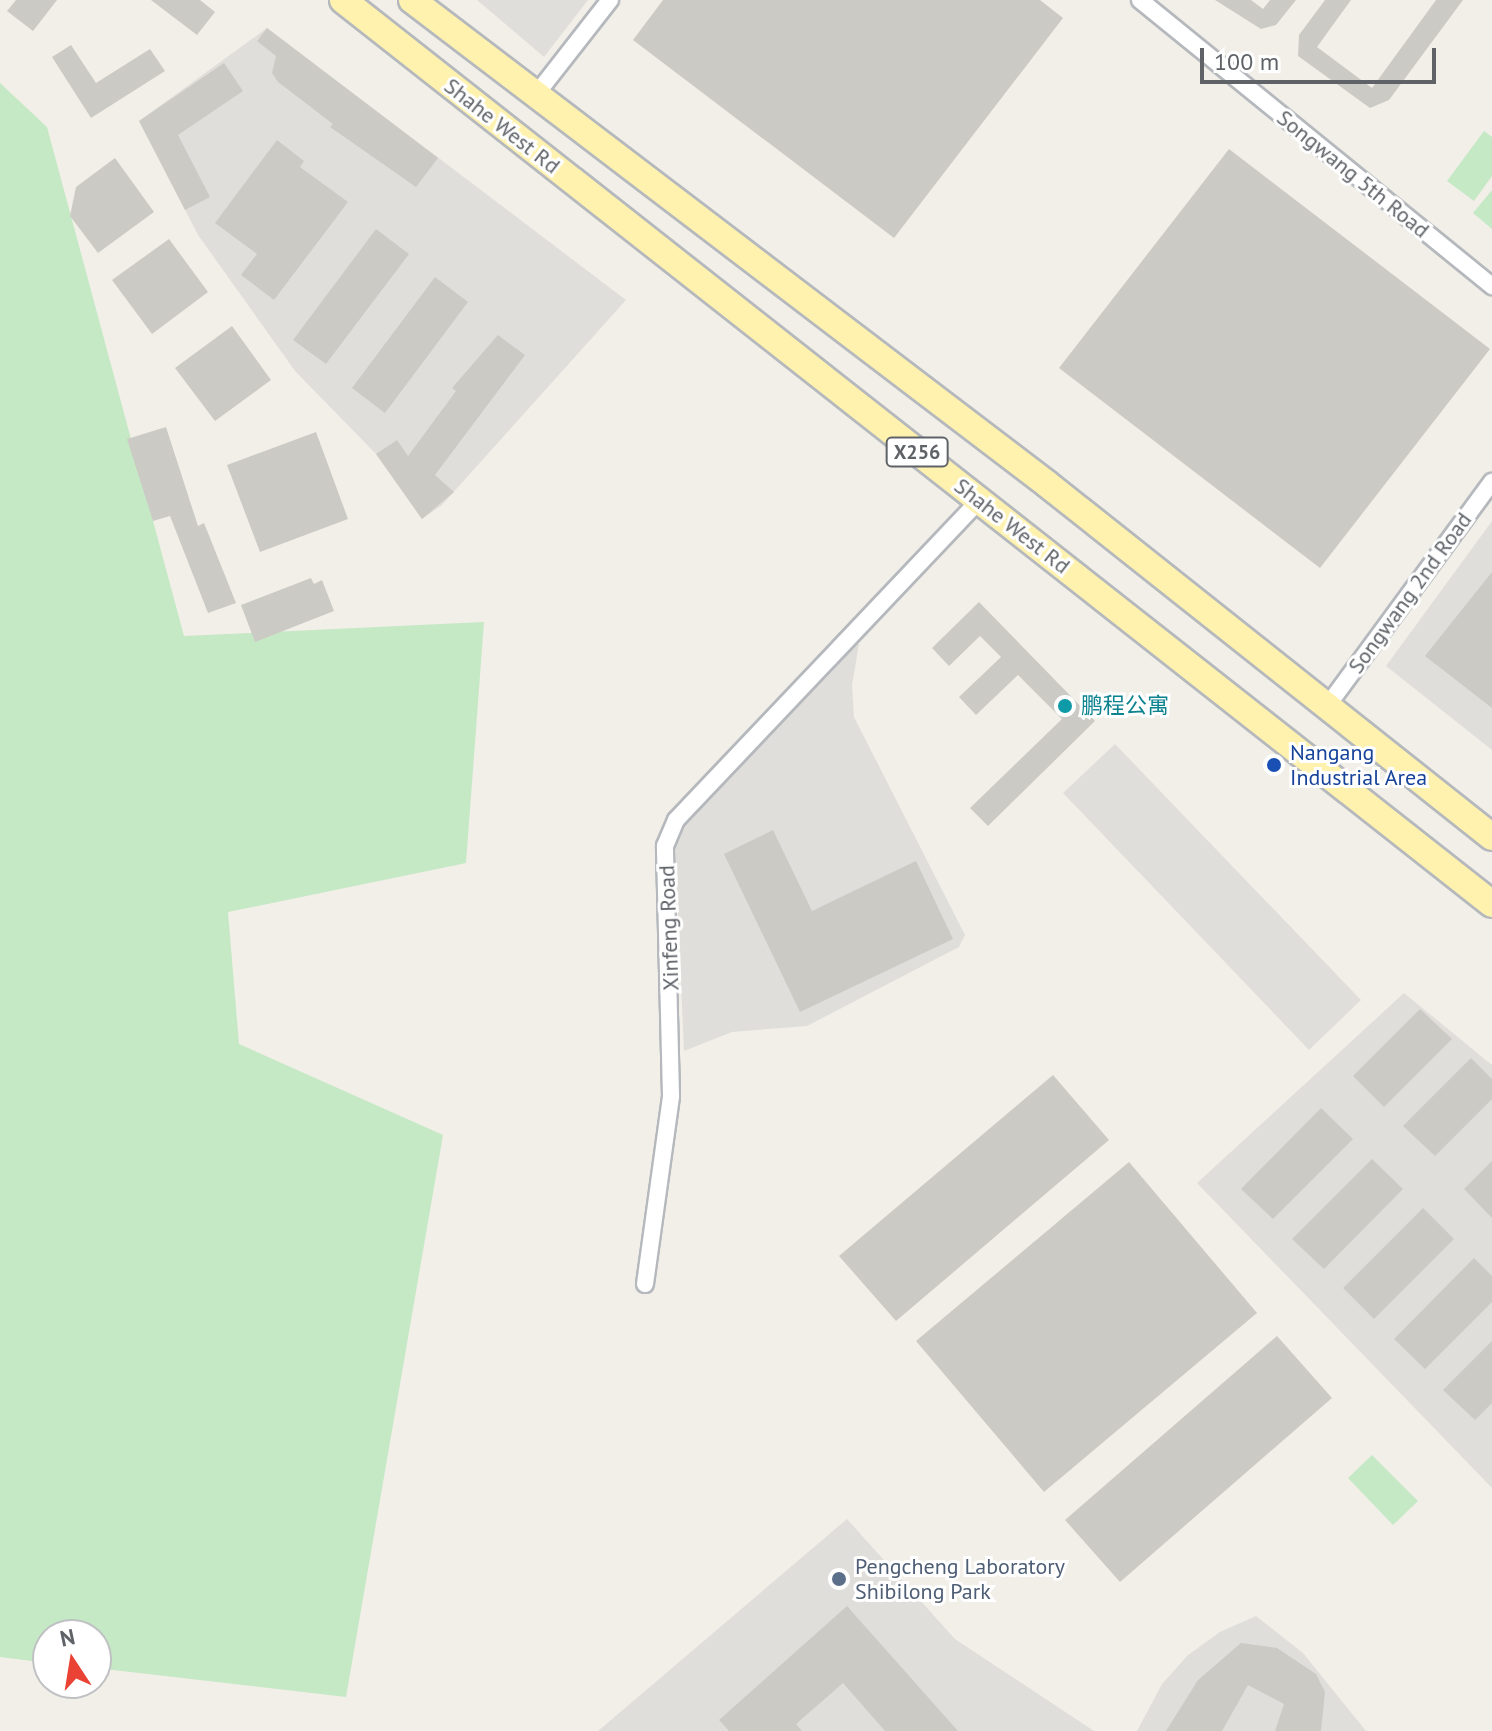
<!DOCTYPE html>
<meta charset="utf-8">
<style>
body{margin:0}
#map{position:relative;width:1492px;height:1731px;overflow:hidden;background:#f1efe8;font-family:"PT Sans","Noto Sans SC",sans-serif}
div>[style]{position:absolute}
.industrial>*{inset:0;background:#e0deda}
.green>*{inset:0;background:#c5e8c5}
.building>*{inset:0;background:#cccac5}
.roads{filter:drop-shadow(2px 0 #b5b8bc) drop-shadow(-2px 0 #b5b8bc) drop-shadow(0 2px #b5b8bc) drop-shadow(0 -2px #b5b8bc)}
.minor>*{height:16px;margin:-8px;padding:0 8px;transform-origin:8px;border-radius:8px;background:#fff}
.primary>*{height:26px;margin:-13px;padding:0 13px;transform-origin:13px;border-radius:13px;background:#fff2af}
.dots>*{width:22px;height:22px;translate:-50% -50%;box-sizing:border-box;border:4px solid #fff;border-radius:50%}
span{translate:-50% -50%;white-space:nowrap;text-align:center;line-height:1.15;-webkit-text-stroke:6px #fff;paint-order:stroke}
.shield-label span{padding:2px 6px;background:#fff;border:2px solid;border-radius:6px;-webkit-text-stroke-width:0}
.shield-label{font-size:20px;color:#5f6368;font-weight:700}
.street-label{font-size:22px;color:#5f6368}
.culture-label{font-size:22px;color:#0d838f}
.left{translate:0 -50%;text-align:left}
.transit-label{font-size:22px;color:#164399}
.service-label{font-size:22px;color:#4e5e75}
.north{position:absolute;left:32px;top:1619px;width:80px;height:80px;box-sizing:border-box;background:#fff;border:2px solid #bfc1c3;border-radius:50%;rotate:348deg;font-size:22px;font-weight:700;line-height:32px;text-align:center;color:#5f6368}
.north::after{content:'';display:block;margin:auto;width:28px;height:36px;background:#ea4335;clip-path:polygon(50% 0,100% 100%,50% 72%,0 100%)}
.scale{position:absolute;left:1200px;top:48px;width:236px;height:36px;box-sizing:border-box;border:4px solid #5f6368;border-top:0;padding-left:10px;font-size:24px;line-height:28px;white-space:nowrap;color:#5f6368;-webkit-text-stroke:6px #fff;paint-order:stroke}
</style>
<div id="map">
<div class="industrial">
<i style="clip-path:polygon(477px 0,588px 0,544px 57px)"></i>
<i style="clip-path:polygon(267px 28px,626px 300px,442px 505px,422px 519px,376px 454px,295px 371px,198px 235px,139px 121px)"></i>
<i style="clip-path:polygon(1492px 521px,1492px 750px,1386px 666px)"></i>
<i style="clip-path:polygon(852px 641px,859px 644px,852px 685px,854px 717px,965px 935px,959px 947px,807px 1026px,732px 1032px,684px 1051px,675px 849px,681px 830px)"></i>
<i style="clip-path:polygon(1115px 744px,1361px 1000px,1309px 1050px,1063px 793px)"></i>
<i style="clip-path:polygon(1404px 993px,1492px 1065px,1492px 1488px,1197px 1183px)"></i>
<i style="clip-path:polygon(847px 1519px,955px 1639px,1094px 1731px,598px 1731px)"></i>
<i style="clip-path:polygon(1256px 1616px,1303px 1653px,1366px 1731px,1137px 1731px,1162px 1684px,1188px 1655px,1220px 1632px)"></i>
</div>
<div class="green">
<i style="clip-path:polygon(0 83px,47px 127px,184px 636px,484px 622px,466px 863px,228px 912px,239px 1044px,443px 1135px,346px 1697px,96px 1668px,96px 1635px,48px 1635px,48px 1663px,0 1657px)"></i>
<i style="clip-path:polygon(1484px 131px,1492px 137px,1492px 176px,1474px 201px,1447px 181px)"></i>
<i style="clip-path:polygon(1492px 190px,1492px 229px,1473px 213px)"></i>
<i style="clip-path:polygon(1372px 1455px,1418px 1501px,1393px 1525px,1348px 1478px)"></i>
</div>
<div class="building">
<i style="clip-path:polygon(16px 0,57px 0,33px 31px,7px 11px)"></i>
<i style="clip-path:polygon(151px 0,200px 0,215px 12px,197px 35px)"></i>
<i style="clip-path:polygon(663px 0,1040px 0,1063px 18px,894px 238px,633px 40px)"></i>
<i style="clip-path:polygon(1215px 0,1251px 0,1263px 9px,1270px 0,1296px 0,1276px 25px,1261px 29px)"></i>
<i style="clip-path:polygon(1325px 0,1351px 0,1317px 47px,1372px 88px,1436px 0,1463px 0,1389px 100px,1370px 108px,1298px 56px,1299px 35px)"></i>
<i style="clip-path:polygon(267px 28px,438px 158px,416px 187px,330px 127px,333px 124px,278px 82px,272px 73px,276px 56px,257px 41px)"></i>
<i style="clip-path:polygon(71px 45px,96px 83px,150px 49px,165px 71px,91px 118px,52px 57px)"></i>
<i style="clip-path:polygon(224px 63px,243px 91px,178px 135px,210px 197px,185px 210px,139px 121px)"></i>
<i style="clip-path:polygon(277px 140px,304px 161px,300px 167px,348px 202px,274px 300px,241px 275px,257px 254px,215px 223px)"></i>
<i style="clip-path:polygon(1229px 149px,1490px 349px,1320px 568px,1059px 368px)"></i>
<i style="clip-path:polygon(115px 158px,154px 212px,98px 253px,70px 216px,76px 187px)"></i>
<i style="clip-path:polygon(376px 229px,409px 254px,326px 364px,293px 340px)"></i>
<i style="clip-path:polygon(169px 239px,208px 292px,152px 334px,112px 280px)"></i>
<i style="clip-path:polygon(435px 277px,468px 302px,385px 413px,352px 388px)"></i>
<i style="clip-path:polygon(232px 326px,271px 380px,215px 421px,175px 368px)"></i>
<i style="clip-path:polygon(498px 335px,525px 355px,435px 475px,454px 492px,422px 519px,376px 454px,397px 440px,408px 456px,456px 391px,452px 388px)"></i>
<i style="clip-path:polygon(166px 427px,198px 526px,204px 523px,236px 603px,208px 613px,170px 516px,153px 521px,127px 439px)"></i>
<i style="clip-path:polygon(316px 432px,348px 519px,260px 552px,227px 465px)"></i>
<i style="clip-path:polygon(1492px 572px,1492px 708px,1425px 656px)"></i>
<i style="clip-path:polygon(311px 578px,314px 584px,322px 580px,334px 611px,255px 642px,241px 605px)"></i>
<i style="clip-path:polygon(979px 602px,1095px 721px,988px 826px,970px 808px,1062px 719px,1018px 675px,976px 715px,959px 697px,1001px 657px,980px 636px,949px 666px,932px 648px)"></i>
<i style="clip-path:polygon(773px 830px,812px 911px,916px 861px,953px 939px,800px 1012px,724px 854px)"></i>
<i style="clip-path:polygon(1420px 1009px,1452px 1039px,1384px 1107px,1353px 1076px)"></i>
<i style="clip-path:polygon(1471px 1058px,1492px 1079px,1492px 1099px,1435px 1156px,1403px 1126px)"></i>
<i style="clip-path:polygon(1053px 1075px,1109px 1140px,896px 1321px,839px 1256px)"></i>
<i style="clip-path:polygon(1321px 1108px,1353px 1139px,1273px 1219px,1241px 1189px)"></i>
<i style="clip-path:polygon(1372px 1159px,1403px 1189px,1324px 1269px,1292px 1239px)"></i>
<i style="clip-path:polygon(1492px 1161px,1492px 1218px,1464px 1189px)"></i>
<i style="clip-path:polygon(1129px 1162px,1257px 1313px,1044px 1492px,916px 1341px)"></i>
<i style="clip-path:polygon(1423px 1208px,1454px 1239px,1374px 1319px,1343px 1288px)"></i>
<i style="clip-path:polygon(1474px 1258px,1492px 1276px,1492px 1302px,1425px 1369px,1394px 1339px)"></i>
<i style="clip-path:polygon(1277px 1336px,1332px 1398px,1120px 1582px,1065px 1520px)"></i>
<i style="clip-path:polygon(1492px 1341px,1492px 1403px,1475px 1420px,1443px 1390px)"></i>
<i style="clip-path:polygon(847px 1606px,958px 1731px,885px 1731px,843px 1683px,796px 1724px,802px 1731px,729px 1731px,719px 1720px)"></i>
<i style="clip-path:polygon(1241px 1643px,1277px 1648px,1316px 1674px,1325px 1692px,1321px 1731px,1275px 1731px,1284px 1704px,1248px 1685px,1222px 1731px,1166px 1731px,1198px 1680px)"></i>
</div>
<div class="roads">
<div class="minor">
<i style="left:1140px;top:0;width:454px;rotate:39.1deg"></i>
<i style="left:538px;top:92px;width:117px;rotate:-52deg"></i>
<i style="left:1328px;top:705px;width:277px;rotate:-53.7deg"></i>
<i style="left:645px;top:1284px;width:190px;rotate:-82.1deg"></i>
<i style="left:671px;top:1096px;width:250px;rotate:-91.4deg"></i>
<i style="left:665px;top:846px;width:28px;rotate:-67deg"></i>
<i style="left:676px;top:820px;width:440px;rotate:-46.5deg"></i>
</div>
<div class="primary">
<i style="left:343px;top:0;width:1462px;rotate:38.19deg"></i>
<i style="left:412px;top:0;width:798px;rotate:37.31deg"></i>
<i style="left:1047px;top:484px;width:568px;rotate:38.42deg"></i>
</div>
</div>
<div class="dots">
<i style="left:1065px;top:706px;background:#0f9aa8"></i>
<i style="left:1274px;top:765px;background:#1a4fb4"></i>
<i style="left:839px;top:1579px;background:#5c6f8a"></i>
</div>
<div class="shield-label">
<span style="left:917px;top:452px">X256</span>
</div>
<div class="street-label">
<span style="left:502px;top:126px;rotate:38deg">Shahe West Rd</span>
<span style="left:1353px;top:174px;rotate:39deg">Songwang 5th Road</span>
<span style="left:1012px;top:526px;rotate:38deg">Shahe West Rd</span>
<span style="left:1410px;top:593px;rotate:-54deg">Songwang 2nd Road</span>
<span style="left:669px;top:928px;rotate:-92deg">Xinfeng Road</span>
</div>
<div class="culture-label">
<span class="left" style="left:1081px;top:706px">鹏程公寓</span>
</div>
<div class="transit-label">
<span class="left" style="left:1290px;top:765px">Nangang<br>Industrial Area</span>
</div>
<div class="service-label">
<span class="left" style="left:855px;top:1579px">Pengcheng Laboratory<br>Shibilong Park</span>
</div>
<div class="north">N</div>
<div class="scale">100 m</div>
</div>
